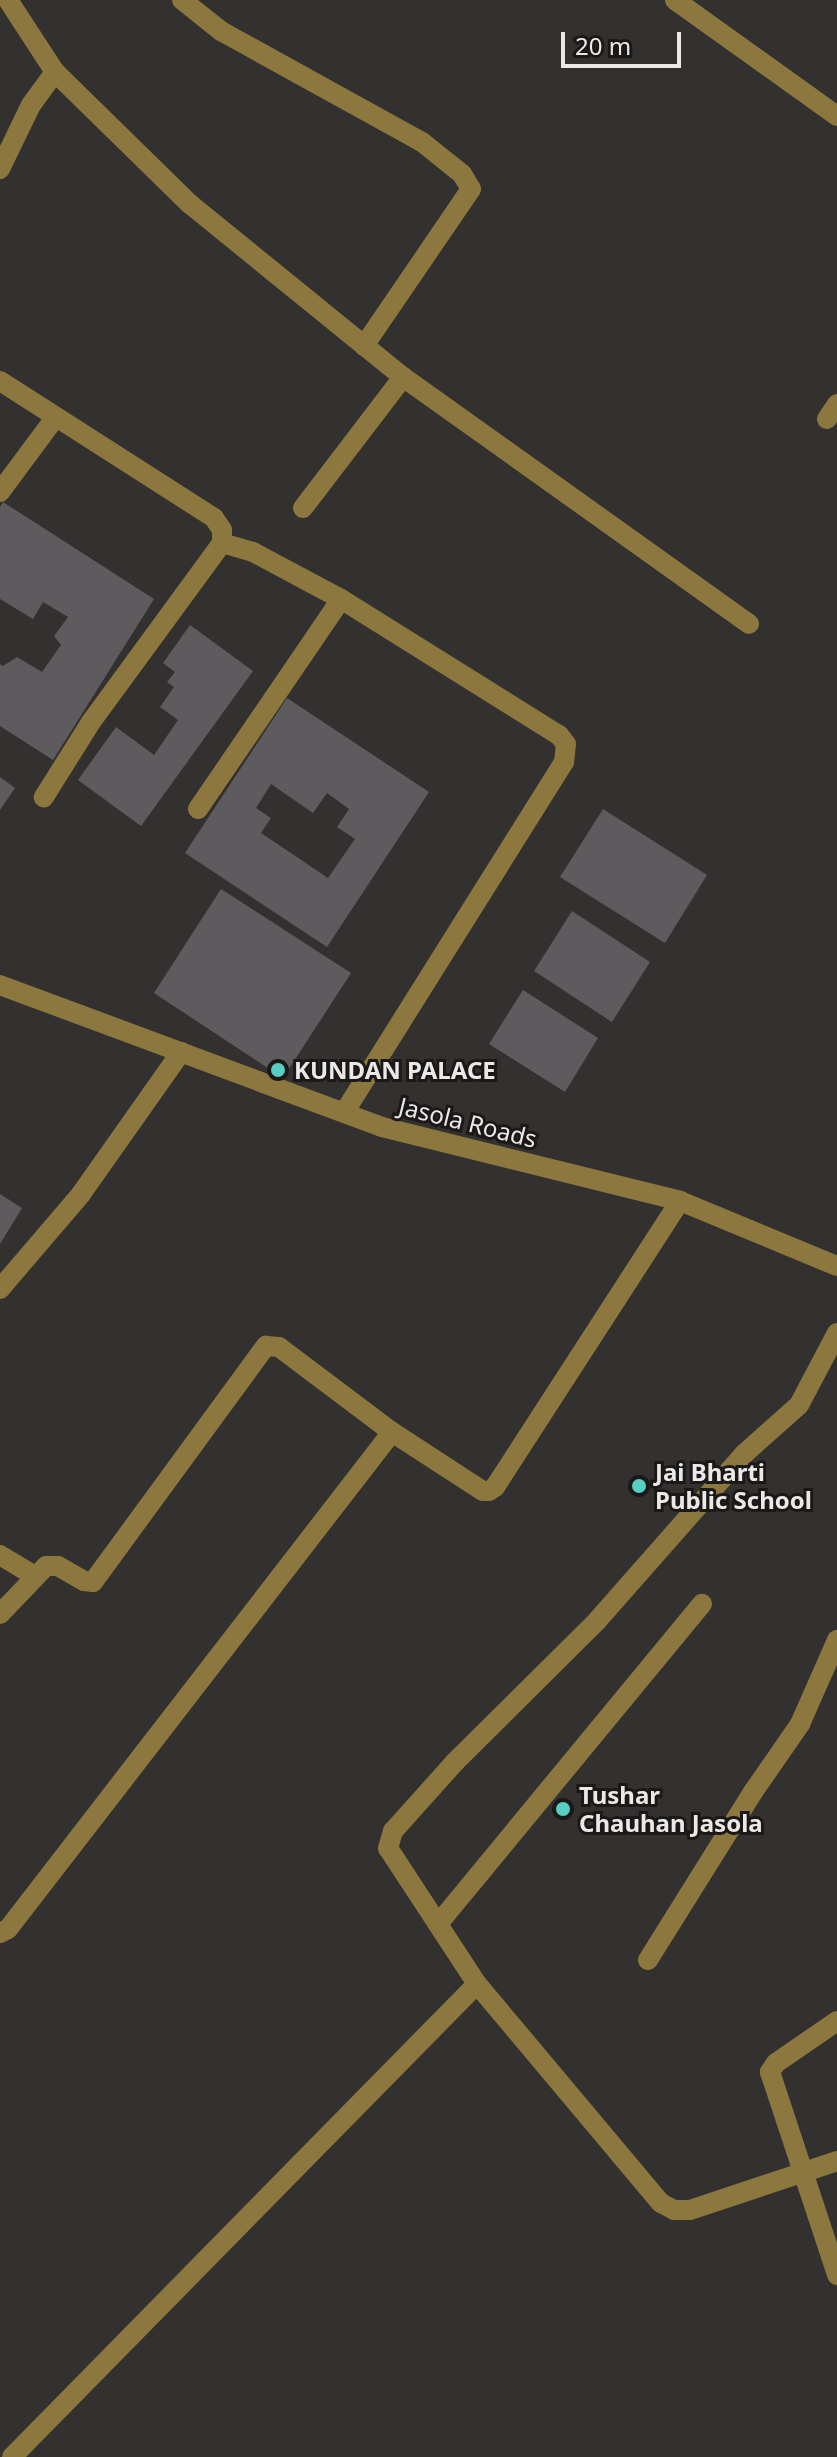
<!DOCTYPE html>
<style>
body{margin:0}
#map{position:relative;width:837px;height:2457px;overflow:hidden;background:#333130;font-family:"Noto Sans",sans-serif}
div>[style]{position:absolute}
.building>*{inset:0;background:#5d5b5e}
.minor>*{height:20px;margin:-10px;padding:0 10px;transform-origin:10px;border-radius:10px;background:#8c773e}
.dots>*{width:22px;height:22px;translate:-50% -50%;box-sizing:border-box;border:4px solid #1a1918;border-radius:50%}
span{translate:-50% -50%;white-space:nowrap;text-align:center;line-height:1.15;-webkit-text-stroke:6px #1a1918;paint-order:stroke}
.poi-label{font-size:24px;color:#ebe9e8;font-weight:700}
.left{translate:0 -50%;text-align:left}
.street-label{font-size:24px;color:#ebe9e8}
.scale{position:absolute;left:561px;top:32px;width:120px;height:36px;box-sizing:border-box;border:4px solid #ebe9e8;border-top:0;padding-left:10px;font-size:24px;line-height:28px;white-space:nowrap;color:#ebe9e8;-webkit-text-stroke:6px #1a1918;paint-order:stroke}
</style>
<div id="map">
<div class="building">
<i style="clip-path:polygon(3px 502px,154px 599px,53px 760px,0 726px,0 664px,3px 666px,17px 657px,42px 672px,61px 645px,54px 636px,68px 617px,43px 602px,33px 619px,0 599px,0 507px)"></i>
<i style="clip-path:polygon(190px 625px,253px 671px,141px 826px,78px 780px,116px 727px,154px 755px,178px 720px,160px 707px,174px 687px,167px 682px,175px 672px,163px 663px)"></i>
<i style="clip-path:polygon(evenodd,287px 698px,429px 792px,327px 947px,185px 853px,287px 698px,271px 784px,313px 813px,327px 793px,349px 809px,337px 827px,355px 839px,328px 878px,261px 833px,271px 818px,256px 808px,271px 784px)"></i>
<i style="clip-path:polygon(0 777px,15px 788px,0 810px)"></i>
<i style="clip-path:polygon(603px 809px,707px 875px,665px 943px,560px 877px)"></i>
<i style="clip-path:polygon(221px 889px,351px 973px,283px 1078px,154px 993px)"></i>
<i style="clip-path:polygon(572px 911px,650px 962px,612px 1022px,534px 971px)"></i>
<i style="clip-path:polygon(523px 990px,598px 1038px,565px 1092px,489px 1044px)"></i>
<i style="clip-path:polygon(0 1194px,22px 1208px,0 1244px)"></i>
</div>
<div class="minor">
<i style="left:8px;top:0;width:86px;rotate:56.9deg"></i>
<i style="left:55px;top:72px;width:189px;rotate:44.4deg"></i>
<i style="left:190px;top:204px;width:274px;rotate:39.1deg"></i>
<i style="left:403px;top:377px;width:425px;rotate:35.5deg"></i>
<i style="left:182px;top:0;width:50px;rotate:38.5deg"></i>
<i style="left:221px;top:31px;width:230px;rotate:28.9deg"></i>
<i style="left:422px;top:142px;width:51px;rotate:38.7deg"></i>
<i style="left:462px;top:174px;width:17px;rotate:59deg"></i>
<i style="left:471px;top:189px;width:190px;rotate:124.3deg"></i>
<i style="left:675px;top:0;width:199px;rotate:35.6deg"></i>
<i style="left:0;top:169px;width:71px;rotate:-64.2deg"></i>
<i style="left:31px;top:105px;width:41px;rotate:-54deg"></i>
<i style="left:0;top:381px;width:254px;rotate:32.6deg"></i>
<i style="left:214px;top:518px;width:14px;rotate:56deg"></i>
<i style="left:222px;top:530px;width:13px;rotate:90deg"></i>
<i style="left:222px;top:543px;width:222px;rotate:126.2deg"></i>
<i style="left:91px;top:722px;width:89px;rotate:122.1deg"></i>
<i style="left:827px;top:419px;width:18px;rotate:-56deg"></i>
<i style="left:0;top:492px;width:92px;rotate:-53.4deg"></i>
<i style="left:303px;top:508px;width:165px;rotate:-52.6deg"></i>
<i style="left:222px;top:543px;width:32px;rotate:16deg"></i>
<i style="left:253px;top:552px;width:100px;rotate:28.1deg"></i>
<i style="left:341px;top:599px;width:257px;rotate:32deg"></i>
<i style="left:559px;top:735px;width:11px;rotate:52deg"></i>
<i style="left:566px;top:744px;width:18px;rotate:96deg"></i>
<i style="left:564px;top:762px;width:414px;rotate:122.1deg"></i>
<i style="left:198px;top:809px;width:254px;rotate:-55.7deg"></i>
<i style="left:0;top:985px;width:408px;rotate:20.4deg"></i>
<i style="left:382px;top:1127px;width:307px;rotate:13.9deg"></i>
<i style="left:680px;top:1201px;width:170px;rotate:22.5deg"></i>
<i style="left:0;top:1289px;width:125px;rotate:-49.5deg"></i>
<i style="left:81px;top:1194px;width:174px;rotate:-54.8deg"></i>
<i style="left:837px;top:1333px;width:81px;rotate:117.8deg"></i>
<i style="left:799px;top:1405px;width:74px;rotate:138.3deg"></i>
<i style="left:744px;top:1454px;width:222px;rotate:131.4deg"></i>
<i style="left:597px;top:1621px;width:200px;rotate:135.2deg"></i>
<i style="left:455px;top:1762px;width:93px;rotate:131.9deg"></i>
<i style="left:393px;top:1831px;width:18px;rotate:106deg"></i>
<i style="left:388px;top:1848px;width:163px;rotate:56.8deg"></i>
<i style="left:477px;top:1984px;width:286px;rotate:50deg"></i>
<i style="left:661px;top:2203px;width:15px;rotate:28deg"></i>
<i style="left:674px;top:2210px;width:16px"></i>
<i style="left:690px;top:2210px;width:155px;rotate:-18.4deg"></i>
<i style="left:0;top:1555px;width:39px;rotate:31deg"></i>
<i style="left:0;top:1614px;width:66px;rotate:-46.2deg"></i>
<i style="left:46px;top:1566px;width:12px"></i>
<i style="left:58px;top:1566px;width:30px;rotate:30deg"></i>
<i style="left:84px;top:1581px;width:9px;rotate:6deg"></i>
<i style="left:93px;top:1582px;width:293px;rotate:-53.8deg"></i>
<i style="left:266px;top:1346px;width:13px;rotate:4deg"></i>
<i style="left:279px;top:1347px;width:141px;rotate:37deg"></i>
<i style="left:392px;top:1432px;width:108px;rotate:33deg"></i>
<i style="left:483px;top:1491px;width:6px"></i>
<i style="left:489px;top:1491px;width:7px;rotate:-34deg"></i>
<i style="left:495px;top:1487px;width:341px;rotate:-57.1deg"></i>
<i style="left:438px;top:1924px;width:415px;rotate:-50.5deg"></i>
<i style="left:0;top:1933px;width:9px;rotate:-27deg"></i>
<i style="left:8px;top:1929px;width:628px;rotate:-52.31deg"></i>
<i style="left:648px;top:1960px;width:198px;rotate:-58deg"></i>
<i style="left:753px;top:1792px;width:83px;rotate:-55.3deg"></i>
<i style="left:800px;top:1724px;width:92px;rotate:-66.2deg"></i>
<i style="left:837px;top:2021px;width:74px;rotate:145.5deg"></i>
<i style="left:776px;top:2063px;width:11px;rotate:124deg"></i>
<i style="left:770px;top:2072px;width:214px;rotate:71.7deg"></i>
<i style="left:12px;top:2457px;width:663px;rotate:-45.49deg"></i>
</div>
<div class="dots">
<i style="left:278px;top:1070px;background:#57cec1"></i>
<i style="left:639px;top:1486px;background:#57cec1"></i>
<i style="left:563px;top:1809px;background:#57cec1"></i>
</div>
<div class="poi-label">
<span class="left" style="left:294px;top:1070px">KUNDAN PALACE</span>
<span class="left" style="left:655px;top:1486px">Jai Bharti<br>Public School</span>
<span class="left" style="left:579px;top:1809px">Tushar<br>Chauhan Jasola</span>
</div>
<div class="street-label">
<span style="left:468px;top:1122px;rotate:14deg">Jasola Roads</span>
</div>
<div class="scale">20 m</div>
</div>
